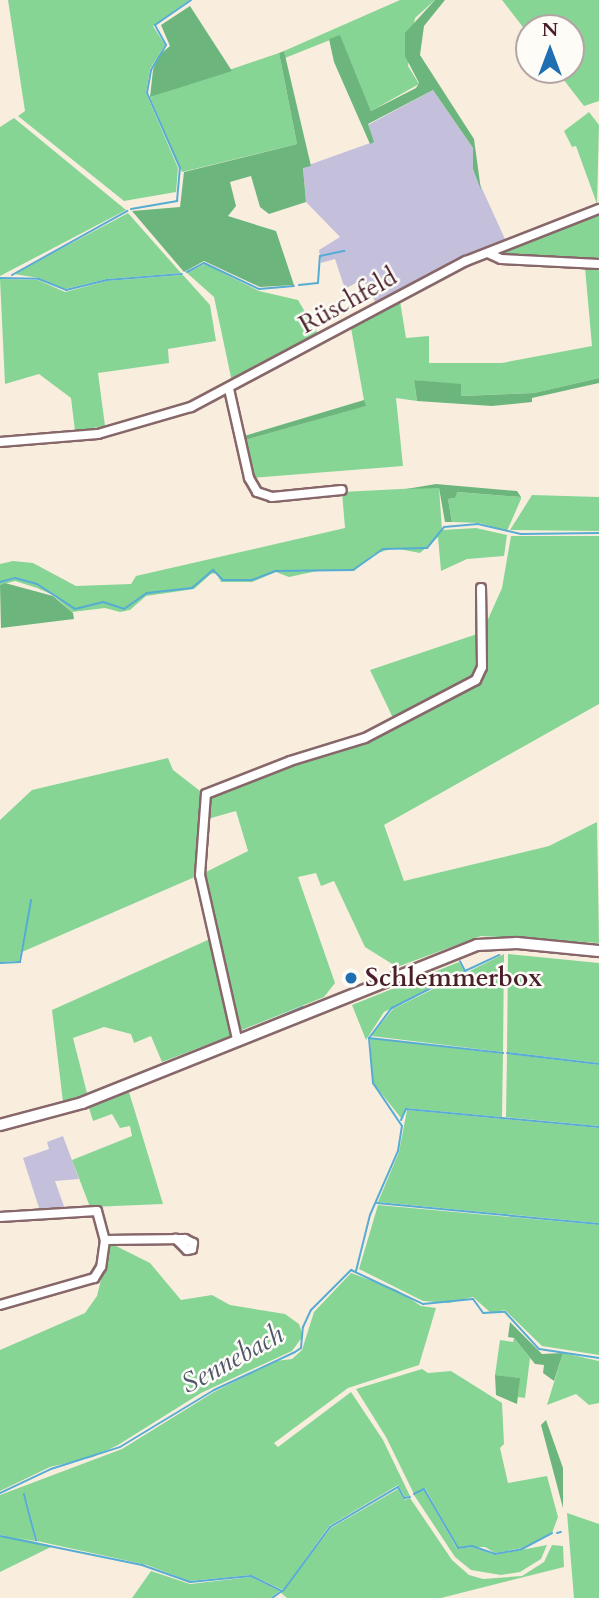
<!DOCTYPE html>
<meta charset="utf-8">
<style>
body{margin:0}
#map{position:relative;width:599px;height:1598px;overflow:hidden;background:#f9eede;font-family:Cardo,serif}
div>[style]{position:absolute}
.industrial>*{inset:0;background:#c4c0db}
.green>*{inset:0;background:#86d595}
.forest>*{inset:0;background:#6cb67e}
.stream>*{height:2px;margin:-1px;padding:0 1px;transform-origin:1px;border-radius:1px;background:#57acd3}
.roads{filter:drop-shadow(2px 0 #87676a) drop-shadow(-2px 0 #87676a) drop-shadow(0 2px #87676a) drop-shadow(0 -2px #87676a)}
.minor>*{height:8px;margin:-4px;padding:0 4px;transform-origin:4px;border-radius:4px;background:#fff}
.major>*{height:10px;margin:-5px;padding:0 5px;transform-origin:5px;border-radius:5px;background:#fff}
.dots>*{width:19px;height:19px;translate:-50% -50%;box-sizing:border-box;border:4px solid #fdfcf7;border-radius:50%}
span{translate:-50% -50%;white-space:nowrap;text-align:center;line-height:1.15;-webkit-text-stroke:5px #fdfcf7;paint-order:stroke}
.street-label{font-size:26px;color:#4a1f2b}
.poi-label{font-size:26px;color:#4a1f2b;font-weight:700}
.left{translate:0 -50%;text-align:left}
.water-label{font-size:28px;color:#4f576e;font-style:italic}
.north{position:absolute;left:515px;top:14px;width:70px;height:70px;box-sizing:border-box;background:#fdfcf7;border:2px solid #b5a4a5;border-radius:50%;rotate:0deg;font-size:19px;font-weight:700;line-height:28px;text-align:center;color:#4a1f2b}
.north::after{content:'';display:block;margin:auto;width:24px;height:32px;background:#1f6fb2;clip-path:polygon(50% 0,100% 100%,50% 72%,0 100%)}
</style>
<div id="map">
<div class="industrial">
<i style="clip-path:polygon(433px 90px,473px 148px,473px 169px,505px 239px,457px 258px,376px 303px,363px 279px,345px 289px,335px 259px,321px 263px,319px 250px,340px 237px,306px 202px,303px 167px,373px 142px,368px 125px)"></i>
<i style="clip-path:polygon(63px 1136px,79px 1179px,55px 1181px,65px 1209px,40px 1211px,23px 1158px,49px 1149px,47px 1142px)"></i>
</div>
<div class="green">
<i style="clip-path:polygon(8px 0,189px 0,153px 26px,165px 45px,150px 69px,146px 93px,178px 168px,176px 192px,124px 201px,18px 116px,25px 111px)"></i>
<i style="clip-path:polygon(400px 0,435px 0,415px 18px,408px 66px,419px 84px,371px 111px,340px 36px,285px 58px,284px 51px)"></i>
<i style="clip-path:polygon(502px 0,599px 0,599px 101px,584px 106px,556px 70px,571px 70px,571px 28px,529px 28px,529px 35px)"></i>
<i style="clip-path:polygon(279px 53px,297px 144px,182px 172px,150px 97px)"></i>
<i style="clip-path:polygon(589px 112px,599px 125px,597px 204px,576px 146px,572px 147px,564px 131px)"></i>
<i style="clip-path:polygon(14px 118px,126px 210px,0 276px,0 127px)"></i>
<i style="clip-path:polygon(128px 213px,181px 273px,107px 279px,65px 289px,39px 278px,14px 274px)"></i>
<i style="clip-path:polygon(599px 214px,599px 259px,501px 254px,501px 252px)"></i>
<i style="clip-path:polygon(205px 264px,259px 291px,298px 300px,318px 334px,232px 382px,214px 297px,187px 273px)"></i>
<i style="clip-path:polygon(585px 268px,599px 268px,599px 378px,534px 393px,460px 396px,461px 385px,414px 380px,417px 401px,396px 398px,403px 466px,252px 478px,245px 440px,365px 406px,351px 328px,400px 301px,406px 338px,429px 336px,429px 363px,502px 363px,592px 346px)"></i>
<i style="clip-path:polygon(183px 275px,210px 305px,216px 341px,168px 349px,169px 363px,98px 373px,105px 426px,75px 431px,71px 398px,39px 374px,5px 384px,0 279px,38px 280px,65px 292px,107px 281px)"></i>
<i style="clip-path:polygon(439px 487px,442px 530px,476px 528px,507px 535px,504px 556px,467px 559px,441px 571px,438px 537px,420px 553px,394px 548px,374px 554px,354px 571px,322px 570px,289px 577px,276px 572px,252px 582px,221px 582px,216px 573px,211px 574px,194px 589px,146px 596px,130px 610px,120px 612px,105px 608px,72px 612px,53px 595px,37px 588px,15px 581px,0 585px,0 564px,13px 561px,33px 563px,76px 586px,131px 584px,136px 576px,345px 528px,342px 492px)"></i>
<i style="clip-path:polygon(456px 492px,521px 497px,521px 499px,507px 531px,480px 523px,452px 522px,448px 499px,455px 498px)"></i>
<i style="clip-path:polygon(532px 495px,599px 497px,599px 531px,510px 530px)"></i>
<i style="clip-path:polygon(511px 536px,599px 536px,599px 704px,384px 825px,404px 881px,549px 846px,597px 822px,599px 943px,481px 936px,397px 967px,365px 947px,334px 881px,321px 886px,316px 873px,298px 877px,335px 983px,324px 997px,237px 1032px,202px 874px,248px 851px,236px 811px,204px 820px,212px 792px,356px 745px,477px 682px,485px 667px,485px 626px,502px 588px)"></i>
<i style="clip-path:polygon(480px 633px,480px 666px,474px 678px,394px 720px,370px 670px)"></i>
<i style="clip-path:polygon(168px 758px,173px 770px,204px 794px,197px 876px,22px 952px,31px 900px,19px 961px,0 962px,0 820px,32px 790px)"></i>
<i style="clip-path:polygon(210px 939px,230px 1036px,162px 1062px,151px 1036px,134px 1043px,131px 1034px,104px 1027px,73px 1038px,87px 1093px,63px 1102px,52px 1010px)"></i>
<i style="clip-path:polygon(504px 954px,503px 1052px,371px 1036px,393px 1009px)"></i>
<i style="clip-path:polygon(508px 954px,599px 963px,599px 1063px,507px 1052px)"></i>
<i style="clip-path:polygon(459px 962px,464px 971px,384px 1012px,366px 1040px,352px 1005px)"></i>
<i style="clip-path:polygon(370px 1038px,503px 1054px,502px 1117px,406px 1108px,401px 1118px,373px 1083px)"></i>
<i style="clip-path:polygon(507px 1054px,599px 1065px,599px 1126px,506px 1117px)"></i>
<i style="clip-path:polygon(129px 1092px,163px 1204px,90px 1207px,72px 1160px,132px 1136px,130px 1126px,120px 1128px,112px 1114px,93px 1121px,89px 1108px)"></i>
<i style="clip-path:polygon(407px 1110px,599px 1128px,599px 1223px,378px 1202px,399px 1152px)"></i>
<i style="clip-path:polygon(378px 1205px,599px 1225px,599px 1355px,542px 1346px,505px 1310px,491px 1313px,473px 1297px,449px 1303px,423px 1301px,359px 1269px)"></i>
<i style="clip-path:polygon(110px 1243px,150px 1263px,181px 1300px,212px 1295px,230px 1305px,285px 1314px,299px 1324px,303px 1336px,292px 1351px,201px 1393px,118px 1445px,93px 1457px,50px 1467px,0 1491px,0 1350px,85px 1313px,97px 1296px)"></i>
<i style="clip-path:polygon(351px 1273px,397px 1290px,421px 1306px,436px 1308px,419px 1365px,348px 1388px,274px 1443px,278px 1447px,351px 1392px,383px 1440px,410px 1496px,405px 1497px,398px 1485px,329px 1526px,283px 1590px,251px 1575px,189px 1581px,147px 1565px,37px 1541px,25px 1493px,35px 1541px,0 1535px,0 1495px,122px 1449px,214px 1392px,275px 1361px,292px 1359px,302px 1350px,314px 1312px)"></i>
<i style="clip-path:polygon(514px 1338px,530px 1358px,525px 1398px,518px 1397px,519px 1378px,495px 1375px,500px 1340px,513px 1342px)"></i>
<i style="clip-path:polygon(563px 1353px,599px 1361px,599px 1403px,589px 1405px,576px 1394px,547px 1405px)"></i>
<i style="clip-path:polygon(422px 1369px,428px 1373px,451px 1371px,502px 1403px,504px 1444px,500px 1448px,508px 1483px,547px 1476px,558px 1517px,552px 1533px,522px 1548px,495px 1553px,485px 1547px,458px 1547px,425px 1488px,414px 1494px,386px 1437px,356px 1389px)"></i>
<i style="clip-path:polygon(398px 1489px,404px 1500px,410px 1498px,452px 1560px,469px 1575px,483px 1579px,522px 1576px,544px 1562px,552px 1545px,563px 1546px,564px 1567px,441px 1598px,287px 1598px,281px 1593px,331px 1528px)"></i>
<i style="clip-path:polygon(424px 1490px,457px 1549px,472px 1547px,495px 1555px,547px 1545px,541px 1559px,520px 1572px,501px 1575px,471px 1570px,455px 1557px,414px 1495px)"></i>
<i style="clip-path:polygon(567px 1513px,599px 1524px,599px 1598px,574px 1598px)"></i>
<i style="clip-path:polygon(6px 1535px,53px 1546px,0 1572px,0 1537px)"></i>
<i style="clip-path:polygon(151px 1571px,190px 1584px,251px 1577px,280px 1591px,270px 1598px,132px 1598px)"></i>
</div>
<div class="forest">
<i style="clip-path:polygon(435px 0,445px 0,424px 26px,420px 55px,474px 139px,481px 190px,473px 169px,473px 148px,433px 90px,368px 124px,374px 142px,370px 144px,334px 62px,329px 39px,340px 35px,371px 111px,416px 88px,419px 83px,405px 56px,405px 33px)"></i>
<i style="clip-path:polygon(190px 6px,232px 71px,150px 97px,153px 70px,158px 56px,170px 46px,161px 25px)"></i>
<i style="clip-path:polygon(284px 51px,311px 166px,303px 168px,306px 202px,269px 214px,260px 207px,251px 176px,230px 182px,236px 206px,228px 216px,276px 231px,294px 285px,260px 287px,204px 261px,184px 272px,132px 211px,180px 207px,184px 172px,297px 144px,279px 53px)"></i>
<i style="clip-path:polygon(599px 378px,599px 383px,532px 398px,532px 402px,492px 406px,417px 401px,414px 380px,461px 384px,461px 396px,534px 393px)"></i>
<i style="clip-path:polygon(364px 400px,366px 406px,245px 440px,244px 436px)"></i>
<i style="clip-path:polygon(436px 484px,517px 491px,521px 497px,457px 492px,455px 498px,448px 499px,452px 522px,445px 522px,439px 488px,406px 489px)"></i>
<i style="clip-path:polygon(5px 583px,53px 596px,73px 613px,74px 619px,1px 628px,0 585px)"></i>
<i style="clip-path:polygon(510px 1322px,542px 1354px,563px 1353px,554px 1381px,543px 1373px,544px 1365px,535px 1364px,514px 1338px,508px 1337px)"></i>
<i style="clip-path:polygon(495px 1375px,520px 1378px,517px 1404px,496px 1395px)"></i>
<i style="clip-path:polygon(546px 1420px,563px 1468px,563px 1508px,541px 1425px)"></i>
</div>
<div class="stream">
<i style="left:131px;top:209px;width:47px;rotate:-9.9deg"></i>
<i style="left:177px;top:201px;width:33px;rotate:-85deg"></i>
<i style="left:180px;top:168px;width:82px;rotate:-113.7deg"></i>
<i style="left:147px;top:93px;width:23px;rotate:-80deg"></i>
<i style="left:151px;top:70px;width:29px;rotate:-59deg"></i>
<i style="left:166px;top:45px;width:23px;rotate:-119deg"></i>
<i style="left:155px;top:25px;width:44px;rotate:-34.8deg"></i>
<i style="left:187px;top:272px;width:19px;rotate:-28deg"></i>
<i style="left:204px;top:263px;width:61px;rotate:25.3deg"></i>
<i style="left:259px;top:289px;width:35px;rotate:-5deg"></i>
<i style="left:12px;top:275px;width:132px;rotate:-29.1deg"></i>
<i style="left:0;top:278px;width:39px;rotate:1deg"></i>
<i style="left:39px;top:279px;width:29px;rotate:22deg"></i>
<i style="left:66px;top:290px;width:42px;rotate:-13.7deg"></i>
<i style="left:107px;top:280px;width:75px;rotate:-4.6deg"></i>
<i style="left:299px;top:285px;width:19px;rotate:-6deg"></i>
<i style="left:318px;top:283px;width:27px;rotate:-86deg"></i>
<i style="left:320px;top:256px;width:25px;rotate:-12deg"></i>
<i style="left:0;top:582px;width:16px;rotate:-15deg"></i>
<i style="left:15px;top:578px;width:23px;rotate:15deg"></i>
<i style="left:37px;top:584px;width:45px;rotate:33.3deg"></i>
<i style="left:75px;top:609px;width:29px;rotate:-14deg"></i>
<i style="left:103px;top:602px;width:22px;rotate:18deg"></i>
<i style="left:124px;top:609px;width:28px;rotate:-35deg"></i>
<i style="left:147px;top:593px;width:45px;rotate:-6.3deg"></i>
<i style="left:192px;top:588px;width:28px;rotate:-41deg"></i>
<i style="left:213px;top:570px;width:14px;rotate:45deg"></i>
<i style="left:223px;top:580px;width:29px"></i>
<i style="left:252px;top:580px;width:25px;rotate:-21deg"></i>
<i style="left:275px;top:571px;width:78px;rotate:-0.7deg"></i>
<i style="left:353px;top:570px;width:37px;rotate:-35deg"></i>
<i style="left:383px;top:549px;width:44px;rotate:-1.3deg"></i>
<i style="left:427px;top:548px;width:27px;rotate:-51deg"></i>
<i style="left:444px;top:527px;width:34px;rotate:-5deg"></i>
<i style="left:478px;top:524px;width:44px;rotate:13.1deg"></i>
<i style="left:521px;top:534px;width:78px;rotate:-0.7deg"></i>
<i style="left:0;top:963px;width:20px;rotate:-3deg"></i>
<i style="left:20px;top:962px;width:63px;rotate:-79.9deg"></i>
<i style="left:465px;top:971px;width:38px;rotate:-25deg"></i>
<i style="left:241px;top:1033px;width:67px;rotate:-22.8deg"></i>
<i style="left:369px;top:1038px;width:38px;rotate:-53deg"></i>
<i style="left:392px;top:1008px;width:82px;rotate:-26.9deg"></i>
<i style="left:465px;top:971px;width:11px;rotate:-117deg"></i>
<i style="left:507px;top:1053px;width:93px;rotate:6.8deg"></i>
<i style="left:65px;top:1103px;width:178px;rotate:-21.8deg"></i>
<i style="left:401px;top:1120px;width:12px;rotate:-66deg"></i>
<i style="left:406px;top:1109px;width:194px;rotate:5.3deg"></i>
<i style="left:377px;top:1203px;width:223px;rotate:5.4deg"></i>
<i style="left:356px;top:1271px;width:58px;rotate:-76deg"></i>
<i style="left:370px;top:1215px;width:70px;rotate:-66.4deg"></i>
<i style="left:398px;top:1151px;width:25px;rotate:-81deg"></i>
<i style="left:402px;top:1126px;width:52px;rotate:-124deg"></i>
<i style="left:373px;top:1083px;width:45px;rotate:-95.1deg"></i>
<i style="left:369px;top:1038px;width:135px;rotate:6.4deg"></i>
<i style="left:0;top:1493px;width:56px;rotate:-25.2deg"></i>
<i style="left:51px;top:1469px;width:72px;rotate:-17.7deg"></i>
<i style="left:120px;top:1447px;width:110px;rotate:-31.2deg"></i>
<i style="left:214px;top:1390px;width:89px;rotate:-25.1deg"></i>
<i style="left:295px;top:1352px;width:7px;rotate:-34deg"></i>
<i style="left:301px;top:1348px;width:21px;rotate:-85deg"></i>
<i style="left:303px;top:1327px;width:19px;rotate:-65deg"></i>
<i style="left:311px;top:1310px;width:57px;rotate:-45deg"></i>
<i style="left:351px;top:1270px;width:80px;rotate:25.3deg"></i>
<i style="left:423px;top:1304px;width:50px;rotate:-5.7deg"></i>
<i style="left:473px;top:1299px;width:17px;rotate:54deg"></i>
<i style="left:483px;top:1313px;width:22px;rotate:-3deg"></i>
<i style="left:505px;top:1312px;width:50px;rotate:47.4deg"></i>
<i style="left:539px;top:1349px;width:61px;rotate:8.5deg"></i>
<i style="left:24px;top:1494px;width:48px;rotate:75.4deg"></i>
<i style="left:414px;top:1494px;width:11px;rotate:-27deg"></i>
<i style="left:424px;top:1489px;width:68px;rotate:60deg"></i>
<i style="left:458px;top:1548px;width:14px;rotate:-8deg"></i>
<i style="left:472px;top:1546px;width:24px;rotate:19deg"></i>
<i style="left:495px;top:1554px;width:27px;rotate:-10deg"></i>
<i style="left:522px;top:1549px;width:34px;rotate:-28deg"></i>
<i style="left:557px;top:1533px;width:4px;rotate:-14deg"></i>
<i style="left:0;top:1536px;width:145px;rotate:11.5deg"></i>
<i style="left:142px;top:1565px;width:51px;rotate:19.5deg"></i>
<i style="left:190px;top:1582px;width:61px;rotate:-5.6deg"></i>
<i style="left:251px;top:1576px;width:34px;rotate:26deg"></i>
<i style="left:282px;top:1591px;width:12px;rotate:145deg"></i>
<i style="left:283px;top:1591px;width:79px;rotate:-53.7deg"></i>
<i style="left:330px;top:1527px;width:79px;rotate:-30.5deg"></i>
<i style="left:398px;top:1487px;width:13px;rotate:61deg"></i>
<i style="left:404px;top:1498px;width:6px;rotate:-9deg"></i>
</div>
<div class="roads">
<div class="minor">
<i style="left:488px;top:253px;width:14px;rotate:25deg"></i>
<i style="left:501px;top:259px;width:98px;rotate:2.9deg"></i>
<i style="left:229px;top:389px;width:91px;rotate:77.3deg"></i>
<i style="left:249px;top:478px;width:16px;rotate:60deg"></i>
<i style="left:257px;top:492px;width:16px;rotate:18deg"></i>
<i style="left:272px;top:497px;width:70px;rotate:-5.7deg"></i>
<i style="left:0;top:442px;width:98px;rotate:-4.7deg"></i>
<i style="left:98px;top:434px;width:97px;rotate:-16.2deg"></i>
<i style="left:191px;top:407px;width:311px;rotate:-28deg"></i>
<i style="left:466px;top:261px;width:143px;rotate:-21.4deg"></i>
<i style="left:237px;top:1039px;width:168px;rotate:-102.7deg"></i>
<i style="left:200px;top:875px;width:81px;rotate:-85.8deg"></i>
<i style="left:206px;top:794px;width:90px;rotate:-21.4deg"></i>
<i style="left:290px;top:761px;width:78px;rotate:-17deg"></i>
<i style="left:365px;top:738px;width:125px;rotate:-27.6deg"></i>
<i style="left:476px;top:680px;width:14px;rotate:-65deg"></i>
<i style="left:482px;top:667px;width:79px;rotate:-90.7deg"></i>
<i style="left:0;top:1217px;width:97px;rotate:-3.5deg"></i>
<i style="left:97px;top:1211px;width:30px;rotate:75deg"></i>
<i style="left:105px;top:1240px;width:27px;rotate:98deg"></i>
<i style="left:101px;top:1267px;width:13px;rotate:122deg"></i>
<i style="left:94px;top:1278px;width:98px;rotate:164deg"></i>
<i style="left:105px;top:1240px;width:80px;rotate:-0.7deg"></i>
<i style="left:185px;top:1239px;width:9px;rotate:27deg"></i>
<i style="left:193px;top:1243px;width:6px;rotate:99deg"></i>
<i style="left:192px;top:1249px;width:5px;rotate:169deg"></i>
<i style="left:187px;top:1250px;width:16px;rotate:-135deg"></i>
</div>
<div class="major">
<i style="left:0;top:1125px;width:85px;rotate:-15deg"></i>
<i style="left:82px;top:1103px;width:425px;rotate:-21.8deg"></i>
<i style="left:477px;top:945px;width:40px;rotate:-2.9deg"></i>
<i style="left:517px;top:943px;width:82px;rotate:5.6deg"></i>
</div>
</div>
<div class="dots">
<i style="left:351px;top:978px;background:#1f6fb2"></i>
</div>
<div class="street-label">
<span style="left:348px;top:301px;rotate:-29deg">Rüschfeld</span>
</div>
<div class="poi-label">
<span class="left" style="left:365px;top:978px">Schlemmerbox</span>
</div>
<div class="water-label">
<span style="left:232px;top:1359px;rotate:-29deg">Sennebach</span>
</div>
<div class="north">N</div>
</div>
